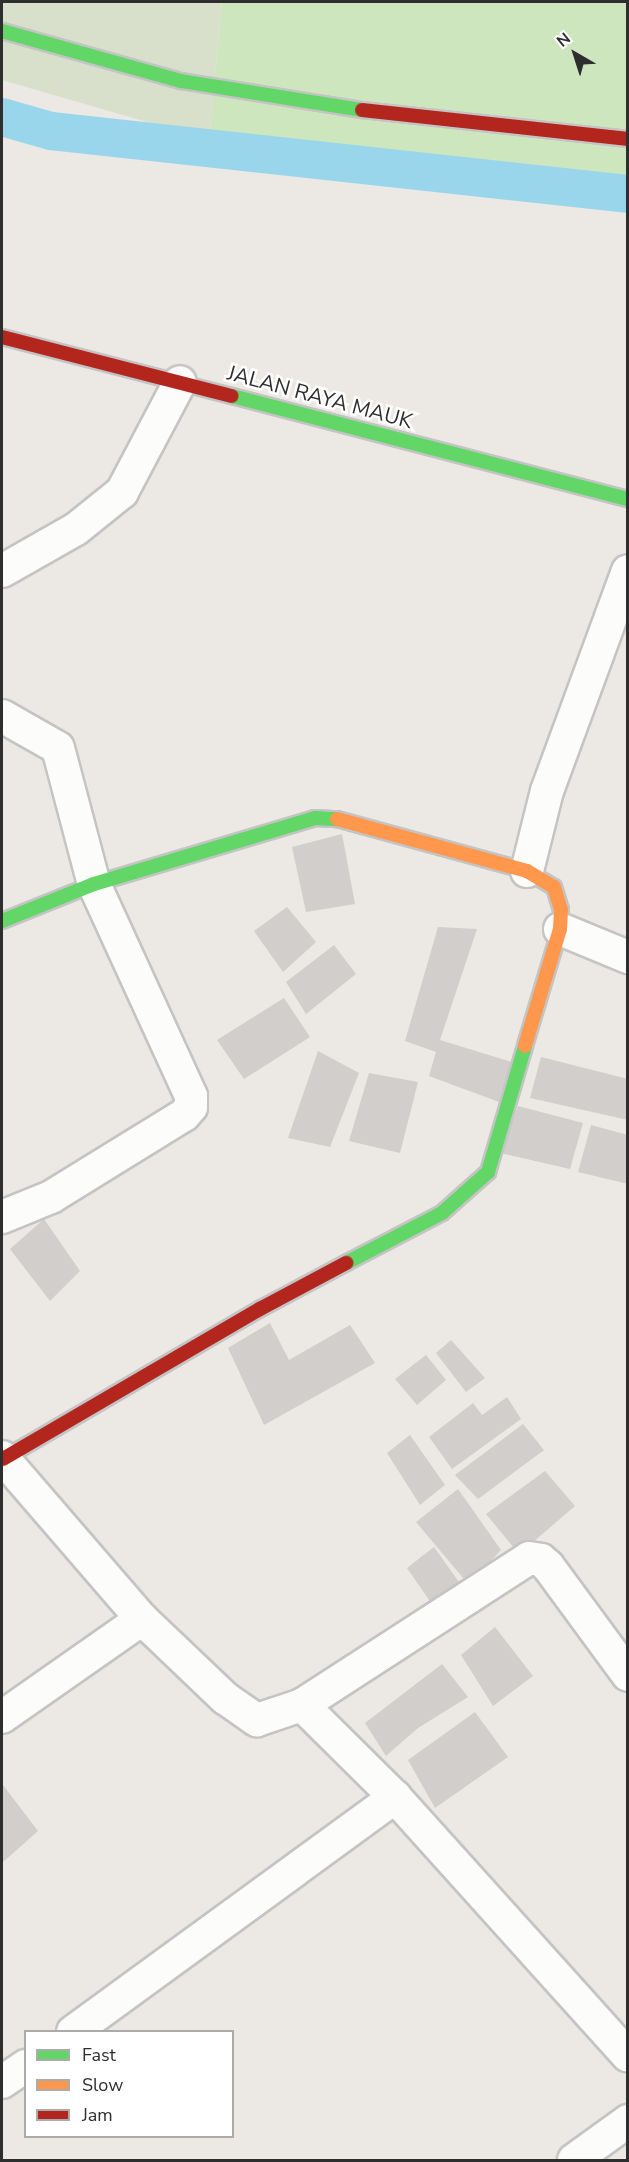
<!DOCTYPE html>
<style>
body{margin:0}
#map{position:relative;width:629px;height:2162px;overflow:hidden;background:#ece8e4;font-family:"Nunito Sans",sans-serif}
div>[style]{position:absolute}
.green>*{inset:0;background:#cee6be}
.cemetery>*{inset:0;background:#d8e0cc}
.canal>*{height:38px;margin:-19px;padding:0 19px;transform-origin:19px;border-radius:19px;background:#99d6ec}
.building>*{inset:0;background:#d1cecb}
.roads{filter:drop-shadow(2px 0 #c5c4c5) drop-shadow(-2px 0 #c5c4c5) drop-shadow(0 2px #c5c4c5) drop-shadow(0 -2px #c5c4c5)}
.street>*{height:32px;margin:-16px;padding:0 16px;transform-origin:16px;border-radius:16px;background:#fcfcfb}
.fast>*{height:14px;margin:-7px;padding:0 7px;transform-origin:7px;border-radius:7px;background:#63d668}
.slow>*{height:14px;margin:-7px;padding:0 7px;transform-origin:7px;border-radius:7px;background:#ff974d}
.jam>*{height:14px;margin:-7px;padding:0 7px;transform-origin:7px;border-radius:7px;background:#b3261e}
span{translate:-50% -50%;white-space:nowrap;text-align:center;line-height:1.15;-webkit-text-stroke:5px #fff;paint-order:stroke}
.street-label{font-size:21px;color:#2e2e2e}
.frame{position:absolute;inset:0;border:3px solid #2e2e2e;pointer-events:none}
.legend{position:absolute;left:24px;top:2030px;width:210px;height:108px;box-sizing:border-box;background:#fff;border:2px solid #ababab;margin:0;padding:8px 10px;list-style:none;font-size:18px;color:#2e2e2e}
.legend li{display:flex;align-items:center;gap:12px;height:30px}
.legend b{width:30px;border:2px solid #ababab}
.north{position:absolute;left:545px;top:24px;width:60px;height:60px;-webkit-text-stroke:4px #fff;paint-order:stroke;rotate:321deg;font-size:16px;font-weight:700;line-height:24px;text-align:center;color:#2e2e2e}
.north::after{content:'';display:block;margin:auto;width:21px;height:27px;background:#2e2e2e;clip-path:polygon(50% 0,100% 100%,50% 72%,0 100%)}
</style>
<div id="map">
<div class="green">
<i style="clip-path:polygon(222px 2px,627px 2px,627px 186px,209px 140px)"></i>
</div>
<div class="cemetery">
<i style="clip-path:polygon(2px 2px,222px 2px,209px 140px,2px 80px)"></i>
</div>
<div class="canal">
<i style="left:2px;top:117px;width:51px;rotate:15.9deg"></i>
<i style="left:51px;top:131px;width:580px;rotate:6.23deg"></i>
</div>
<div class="building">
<i style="clip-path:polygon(342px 834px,355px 904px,306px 912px,292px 847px)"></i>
<i style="clip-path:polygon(287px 907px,316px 942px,283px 972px,254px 931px)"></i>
<i style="clip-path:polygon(438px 927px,477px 929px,440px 1040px,512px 1062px,499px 1102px,429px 1076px,436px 1052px,405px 1041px)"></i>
<i style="clip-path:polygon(334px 945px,356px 974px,306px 1014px,286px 982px)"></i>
<i style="clip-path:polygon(284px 998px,310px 1037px,244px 1079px,217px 1040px)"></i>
<i style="clip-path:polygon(318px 1051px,359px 1073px,330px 1147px,288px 1138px)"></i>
<i style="clip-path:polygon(541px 1057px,628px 1079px,628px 1120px,530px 1098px)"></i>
<i style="clip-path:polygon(369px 1073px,418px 1082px,400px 1153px,349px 1141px)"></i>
<i style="clip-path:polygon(518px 1106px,583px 1123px,570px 1169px,500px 1153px)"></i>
<i style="clip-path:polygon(591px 1125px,628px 1135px,628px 1184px,578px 1172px)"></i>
<i style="clip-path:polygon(44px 1219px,80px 1271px,50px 1301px,10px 1249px)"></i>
<i style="clip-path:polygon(270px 1323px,289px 1360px,350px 1325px,375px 1363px,264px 1425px,228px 1348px)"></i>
<i style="clip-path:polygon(451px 1340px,485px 1378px,466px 1392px,436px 1353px)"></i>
<i style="clip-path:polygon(426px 1355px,446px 1380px,417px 1405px,395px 1379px)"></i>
<i style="clip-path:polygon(507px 1397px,521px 1419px,452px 1469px,429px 1437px,473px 1403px,482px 1415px)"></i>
<i style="clip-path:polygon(523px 1424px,544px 1450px,478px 1499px,455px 1475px)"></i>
<i style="clip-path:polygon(410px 1435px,445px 1485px,420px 1505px,387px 1453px)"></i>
<i style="clip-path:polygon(545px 1471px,575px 1506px,519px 1554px,486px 1514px)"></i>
<i style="clip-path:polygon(458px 1489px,501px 1550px,469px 1585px,416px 1522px)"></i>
<i style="clip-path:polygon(434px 1547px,461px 1585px,434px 1607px,407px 1568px)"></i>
<i style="clip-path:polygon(495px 1627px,533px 1676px,493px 1706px,461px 1655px)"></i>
<i style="clip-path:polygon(442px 1664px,468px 1697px,418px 1728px,386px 1756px,365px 1723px)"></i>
<i style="clip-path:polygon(475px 1712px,508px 1757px,435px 1808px,408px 1760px)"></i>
<i style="clip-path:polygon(3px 1785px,38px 1831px,2px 1863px,2px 1787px)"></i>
</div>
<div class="roads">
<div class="street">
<i style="left:2px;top:571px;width:85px;rotate:-29.6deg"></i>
<i style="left:76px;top:529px;width:59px;rotate:-38.8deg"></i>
<i style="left:122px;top:492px;width:124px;rotate:-62.2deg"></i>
<i style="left:2px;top:716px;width:64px;rotate:29.7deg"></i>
<i style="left:58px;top:748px;width:141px;rotate:75.2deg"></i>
<i style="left:94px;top:884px;width:233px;rotate:65.4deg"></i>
<i style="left:191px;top:1096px;width:11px;rotate:90deg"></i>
<i style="left:191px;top:1107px;width:11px;rotate:131deg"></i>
<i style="left:184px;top:1115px;width:156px;rotate:148.3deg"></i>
<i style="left:51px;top:1197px;width:53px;rotate:157.8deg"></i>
<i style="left:527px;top:871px;width:82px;rotate:-76deg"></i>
<i style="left:547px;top:791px;width:234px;rotate:-69.8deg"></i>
<i style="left:560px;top:929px;width:74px;rotate:22.4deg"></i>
<i style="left:2px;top:1457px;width:214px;rotate:49.2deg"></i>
<i style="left:142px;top:1619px;width:115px;rotate:43.6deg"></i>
<i style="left:225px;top:1698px;width:39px;rotate:35deg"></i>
<i style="left:257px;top:1720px;width:47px;rotate:-18.4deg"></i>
<i style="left:302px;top:1705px;width:270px;rotate:-32.9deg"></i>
<i style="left:529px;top:1558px;width:12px;rotate:9deg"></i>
<i style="left:541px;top:1560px;width:9px;rotate:41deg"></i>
<i style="left:548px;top:1566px;width:135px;rotate:53.7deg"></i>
<i style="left:302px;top:1705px;width:131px;rotate:44.7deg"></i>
<i style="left:395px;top:1797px;width:348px;rotate:48deg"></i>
<i style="left:2px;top:1717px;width:171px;rotate:-35deg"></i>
<i style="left:73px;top:2032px;width:399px;rotate:-36.1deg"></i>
<i style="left:2px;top:2082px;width:29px;rotate:-34deg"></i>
<i style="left:574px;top:2160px;width:67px;rotate:-35.8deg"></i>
</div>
<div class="fast">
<i style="left:2px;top:31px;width:186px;rotate:15.6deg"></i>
<i style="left:181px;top:81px;width:183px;rotate:9.1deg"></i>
<i style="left:232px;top:396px;width:409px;rotate:14.6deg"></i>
<i style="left:2px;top:921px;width:99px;rotate:-21.9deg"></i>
<i style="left:94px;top:884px;width:231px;rotate:-16.6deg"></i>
<i style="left:315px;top:818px;width:22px;rotate:3deg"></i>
<i style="left:346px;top:1263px;width:108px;rotate:-27.5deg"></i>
<i style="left:442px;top:1213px;width:62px;rotate:-41.7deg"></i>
<i style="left:488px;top:1172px;width:131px;rotate:-73.6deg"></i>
</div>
<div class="slow">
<i style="left:337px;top:819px;width:197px;rotate:15.3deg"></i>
<i style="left:527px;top:871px;width:31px;rotate:31deg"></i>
<i style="left:554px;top:887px;width:24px;rotate:73deg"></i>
<i style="left:561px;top:910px;width:19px;rotate:93deg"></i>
<i style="left:560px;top:929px;width:122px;rotate:106.7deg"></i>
</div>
<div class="jam">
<i style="left:362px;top:110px;width:268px;rotate:6.2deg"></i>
<i style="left:2px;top:337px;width:237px;rotate:14.4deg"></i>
<i style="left:3px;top:1459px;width:298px;rotate:-30.3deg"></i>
<i style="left:260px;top:1309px;width:98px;rotate:-28.1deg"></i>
</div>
</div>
<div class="street-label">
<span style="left:320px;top:397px;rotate:15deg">JALAN RAYA MAUK</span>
</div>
<div class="frame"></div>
<ul class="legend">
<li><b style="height:8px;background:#63d668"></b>Fast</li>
<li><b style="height:8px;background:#ff974d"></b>Slow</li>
<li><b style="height:8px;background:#b3261e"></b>Jam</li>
</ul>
<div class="north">N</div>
</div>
